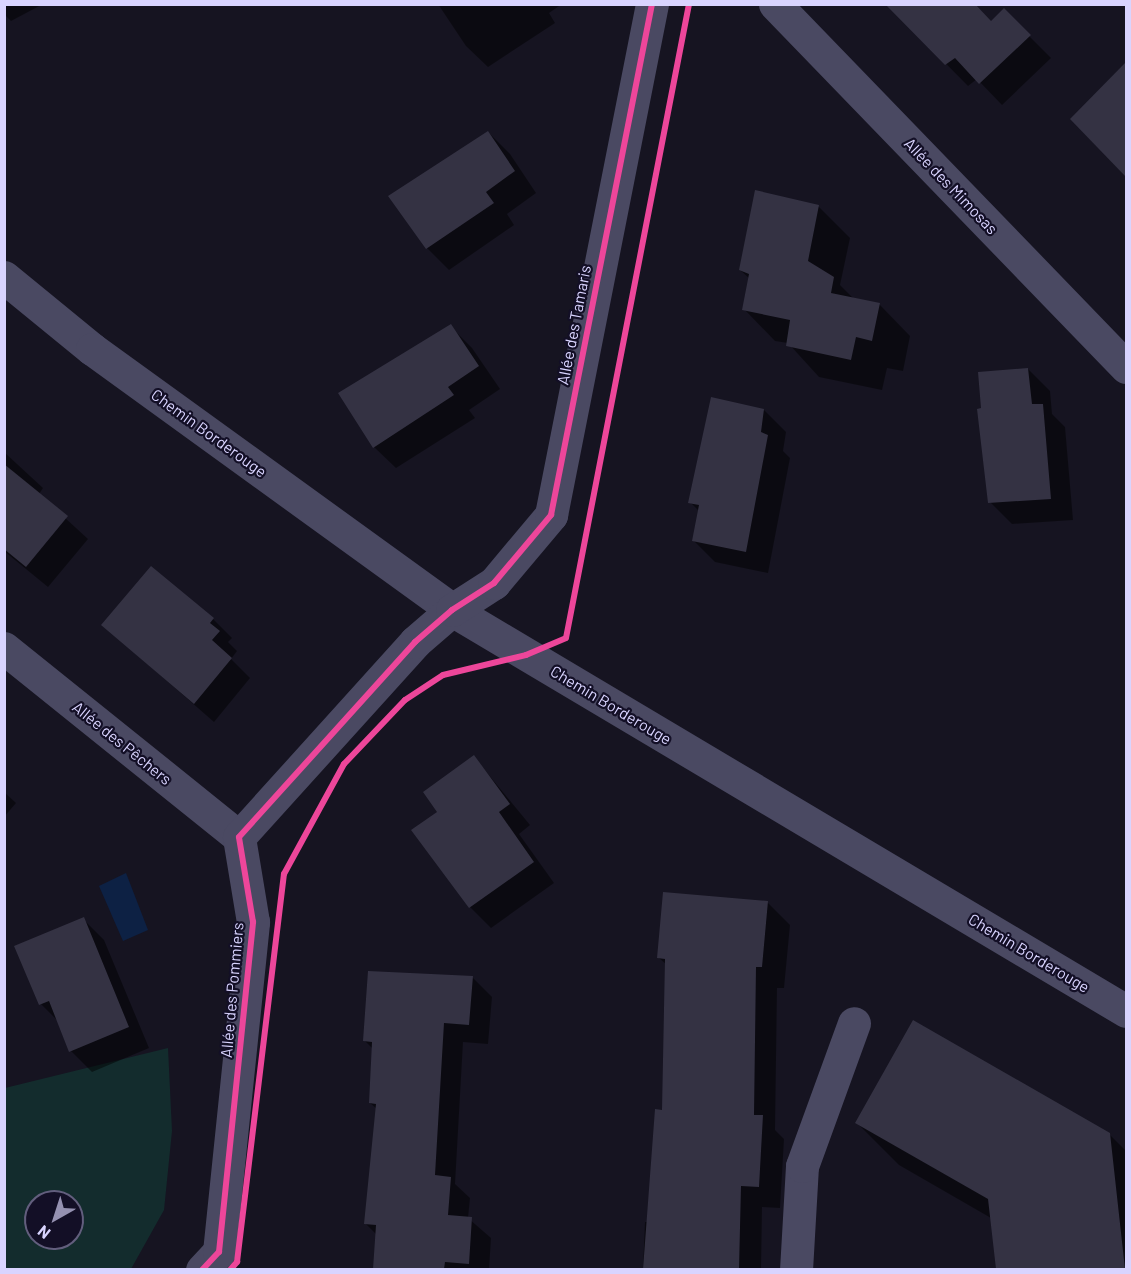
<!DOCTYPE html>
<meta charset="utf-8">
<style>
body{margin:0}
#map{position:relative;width:1131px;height:1274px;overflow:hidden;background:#161421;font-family:Barlow,sans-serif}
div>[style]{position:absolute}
.green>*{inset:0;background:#132c2d}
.water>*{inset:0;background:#0d2144}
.shadow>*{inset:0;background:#0007}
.building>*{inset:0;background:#343243}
.street>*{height:33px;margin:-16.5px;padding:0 16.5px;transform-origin:16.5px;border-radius:16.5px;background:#4a4962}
.cycleway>*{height:6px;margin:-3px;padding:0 3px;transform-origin:3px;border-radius:3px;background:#ed469a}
span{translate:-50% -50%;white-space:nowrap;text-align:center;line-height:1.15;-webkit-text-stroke:4.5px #130f26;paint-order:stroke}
.street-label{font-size:16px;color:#d9d4ff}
.frame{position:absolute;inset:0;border:6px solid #d9d4ff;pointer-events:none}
.north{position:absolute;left:24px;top:1190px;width:60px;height:60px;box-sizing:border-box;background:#130f26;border:2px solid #625e7d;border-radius:50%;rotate:219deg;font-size:16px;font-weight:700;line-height:24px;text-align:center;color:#d9d4ff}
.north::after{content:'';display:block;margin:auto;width:21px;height:27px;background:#9591b1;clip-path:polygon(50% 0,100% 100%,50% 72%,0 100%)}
</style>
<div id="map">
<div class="green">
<i style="clip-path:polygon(evenodd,168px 1048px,172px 1131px,164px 1210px,131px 1269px,5px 1269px,5px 1088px,168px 1048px,36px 1202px,72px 1202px,72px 1238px,36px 1238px,36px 1202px)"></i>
</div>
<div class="water">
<i style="clip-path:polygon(126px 873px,148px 930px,123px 941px,99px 886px)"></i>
</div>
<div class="shadow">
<i style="clip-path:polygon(4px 4px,43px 4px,11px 21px,4px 14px)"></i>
<i style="clip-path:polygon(438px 4px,562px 4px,549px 13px,555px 23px,488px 67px,466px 46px)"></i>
<i style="clip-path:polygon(887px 4px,991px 23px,1004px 11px,1051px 58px,1002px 105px,977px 79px,968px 86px)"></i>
<i style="clip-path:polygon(1116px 75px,1126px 85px,1126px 175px,1072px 119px)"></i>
<i style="clip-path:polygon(488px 132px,510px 154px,536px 193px,507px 214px,514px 225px,449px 270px,427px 248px,390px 197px)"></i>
<i style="clip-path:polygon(756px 192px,819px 207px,850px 238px,840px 285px,854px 299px,879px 304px,910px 336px,903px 371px,887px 368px,882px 390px,819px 377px,788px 343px,775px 341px,744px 309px,750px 279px,740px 270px)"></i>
<i style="clip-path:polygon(450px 326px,472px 348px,500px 389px,469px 410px,475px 418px,396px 468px,374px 447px)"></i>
<i style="clip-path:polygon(1028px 369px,1050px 391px,1052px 414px,1065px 427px,1073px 520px,1012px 524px,990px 502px)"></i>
<i style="clip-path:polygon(764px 410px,786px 432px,783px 451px,790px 458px,768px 573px,715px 562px,693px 540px,699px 511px,690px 502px)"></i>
<i style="clip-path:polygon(4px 452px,43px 488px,39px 494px,88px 539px,48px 587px,4px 551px)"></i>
<i style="clip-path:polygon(213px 619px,232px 638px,228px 642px,237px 651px,231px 659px,250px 678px,214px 722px,103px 625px)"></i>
<i style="clip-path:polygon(474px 757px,530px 825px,519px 834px,554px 883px,491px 928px,470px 907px,439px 812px)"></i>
<i style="clip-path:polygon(4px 792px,16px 803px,4px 817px)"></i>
<i style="clip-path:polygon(768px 903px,790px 925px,784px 988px,777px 988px,775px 1130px,784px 1139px,780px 1208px,762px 1207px,761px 1270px,643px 1270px,645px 1222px,650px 1222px,664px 1111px,667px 965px,659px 958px)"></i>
<i style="clip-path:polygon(83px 919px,104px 940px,149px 1048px,92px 1072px,71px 1051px,60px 1023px,41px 1004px)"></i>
<i style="clip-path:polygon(472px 977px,492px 997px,488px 1044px,463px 1042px,455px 1184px,470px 1198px,468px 1218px,491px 1238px,489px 1270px,374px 1270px,377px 1235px,366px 1224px,377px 1109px,370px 1103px,373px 1049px,365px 1041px)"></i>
<i style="clip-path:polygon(857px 1123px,1109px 1134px,1126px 1151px,1126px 1270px,997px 1270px,991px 1218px,899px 1165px)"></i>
</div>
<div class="building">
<i style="clip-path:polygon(885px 4px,975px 4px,991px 21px,1004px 8px,1031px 35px,979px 84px,955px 58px,945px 65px)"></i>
<i style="clip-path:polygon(1126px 62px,1126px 177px,1070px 119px)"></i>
<i style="clip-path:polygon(488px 131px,515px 171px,486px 192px,494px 203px,426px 249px,388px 196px)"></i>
<i style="clip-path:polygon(755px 190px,819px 205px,808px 261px,834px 277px,831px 293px,880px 303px,872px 341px,856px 337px,851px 360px,786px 346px,790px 320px,742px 310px,749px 274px,739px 270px)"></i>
<i style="clip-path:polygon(451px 324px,479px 366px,448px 387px,454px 395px,373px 448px,338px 393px)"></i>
<i style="clip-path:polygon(1028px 368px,1032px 404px,1043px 404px,1051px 499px,988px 503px,977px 409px,981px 408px,978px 372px)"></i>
<i style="clip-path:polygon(711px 397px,764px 409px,761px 432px,768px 435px,746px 552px,692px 541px,699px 505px,688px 503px)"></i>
<i style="clip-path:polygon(4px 464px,68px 516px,26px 567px,4px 549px)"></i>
<i style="clip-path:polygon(151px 566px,214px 618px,210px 623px,220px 631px,212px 640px,232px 658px,194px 704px,101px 625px)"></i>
<i style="clip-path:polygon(474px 755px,510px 804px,499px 812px,534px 862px,469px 908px,411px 830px,437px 812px,423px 792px)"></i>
<i style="clip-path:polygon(663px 892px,768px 901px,762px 967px,756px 967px,754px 1115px,763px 1115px,759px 1187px,741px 1186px,739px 1269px,643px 1269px,655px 1109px,662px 1110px,665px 959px,657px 958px)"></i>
<i style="clip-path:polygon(84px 917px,129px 1027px,69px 1052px,49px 1001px,39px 1005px,14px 946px)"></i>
<i style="clip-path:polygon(368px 971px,473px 976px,469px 1025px,444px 1023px,435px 1175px,451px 1177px,448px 1215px,472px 1217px,469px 1264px,445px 1262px,444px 1269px,373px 1269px,376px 1225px,364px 1224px,376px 1104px,369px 1103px,372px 1042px,363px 1041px)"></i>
<i style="clip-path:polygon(913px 1020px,1110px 1133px,1125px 1269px,996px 1269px,988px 1199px,855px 1123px)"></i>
</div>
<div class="street">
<i style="left:775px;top:4px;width:505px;rotate:45.96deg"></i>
<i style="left:4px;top:277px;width:114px;rotate:39.3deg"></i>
<i style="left:92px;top:349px;width:445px;rotate:35.9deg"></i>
<i style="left:452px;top:610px;width:784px;rotate:30.75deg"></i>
<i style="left:4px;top:648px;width:302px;rotate:38.8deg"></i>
<i style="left:202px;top:1270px;width:25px;rotate:-47deg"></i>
<i style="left:219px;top:1252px;width:332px;rotate:-84.1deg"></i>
<i style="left:253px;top:922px;width:86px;rotate:-99.4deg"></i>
<i style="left:239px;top:837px;width:263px;rotate:-47.9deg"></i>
<i style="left:415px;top:642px;width:49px;rotate:-40.9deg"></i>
<i style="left:452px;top:610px;width:50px;rotate:-32.7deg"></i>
<i style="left:494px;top:583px;width:89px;rotate:-50deg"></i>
<i style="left:551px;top:515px;width:521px;rotate:-78.82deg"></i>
<i style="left:796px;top:1270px;width:104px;rotate:-86.7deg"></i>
<i style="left:802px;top:1166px;width:152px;rotate:-70deg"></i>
</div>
<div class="cycleway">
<i style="left:202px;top:1270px;width:25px;rotate:-47deg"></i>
<i style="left:219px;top:1252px;width:332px;rotate:-84.1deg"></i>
<i style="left:253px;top:922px;width:86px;rotate:-99.4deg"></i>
<i style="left:239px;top:837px;width:263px;rotate:-47.9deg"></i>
<i style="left:415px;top:642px;width:49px;rotate:-40.9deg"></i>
<i style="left:452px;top:610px;width:50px;rotate:-32.7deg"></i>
<i style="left:494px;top:583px;width:89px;rotate:-50deg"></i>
<i style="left:551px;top:515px;width:521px;rotate:-78.82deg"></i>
<i style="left:230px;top:1270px;width:11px;rotate:-49deg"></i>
<i style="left:237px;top:1262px;width:391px;rotate:-83.1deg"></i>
<i style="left:284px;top:874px;width:125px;rotate:-61.4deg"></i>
<i style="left:344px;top:764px;width:88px;rotate:-46.4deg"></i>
<i style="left:405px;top:700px;width:45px;rotate:-33.3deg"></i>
<i style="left:443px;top:675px;width:85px;rotate:-13.5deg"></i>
<i style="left:526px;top:655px;width:43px;rotate:-23deg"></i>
<i style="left:566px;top:638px;width:646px;rotate:-79.02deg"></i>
</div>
<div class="street-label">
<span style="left:951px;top:186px;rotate:46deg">Allée des Mimosas</span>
<span style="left:574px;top:325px;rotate:-79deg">Allée des Tamaris</span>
<span style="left:209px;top:433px;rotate:36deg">Chemin Borderouge</span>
<span style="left:611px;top:705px;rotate:31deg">Chemin Borderouge</span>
<span style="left:122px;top:743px;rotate:39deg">Allée des Pêchers</span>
<span style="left:1029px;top:953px;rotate:31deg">Chemin Borderouge</span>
<span style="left:232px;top:990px;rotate:-85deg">Allée des Pommiers</span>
</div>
<div class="frame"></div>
<div class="north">N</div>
</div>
